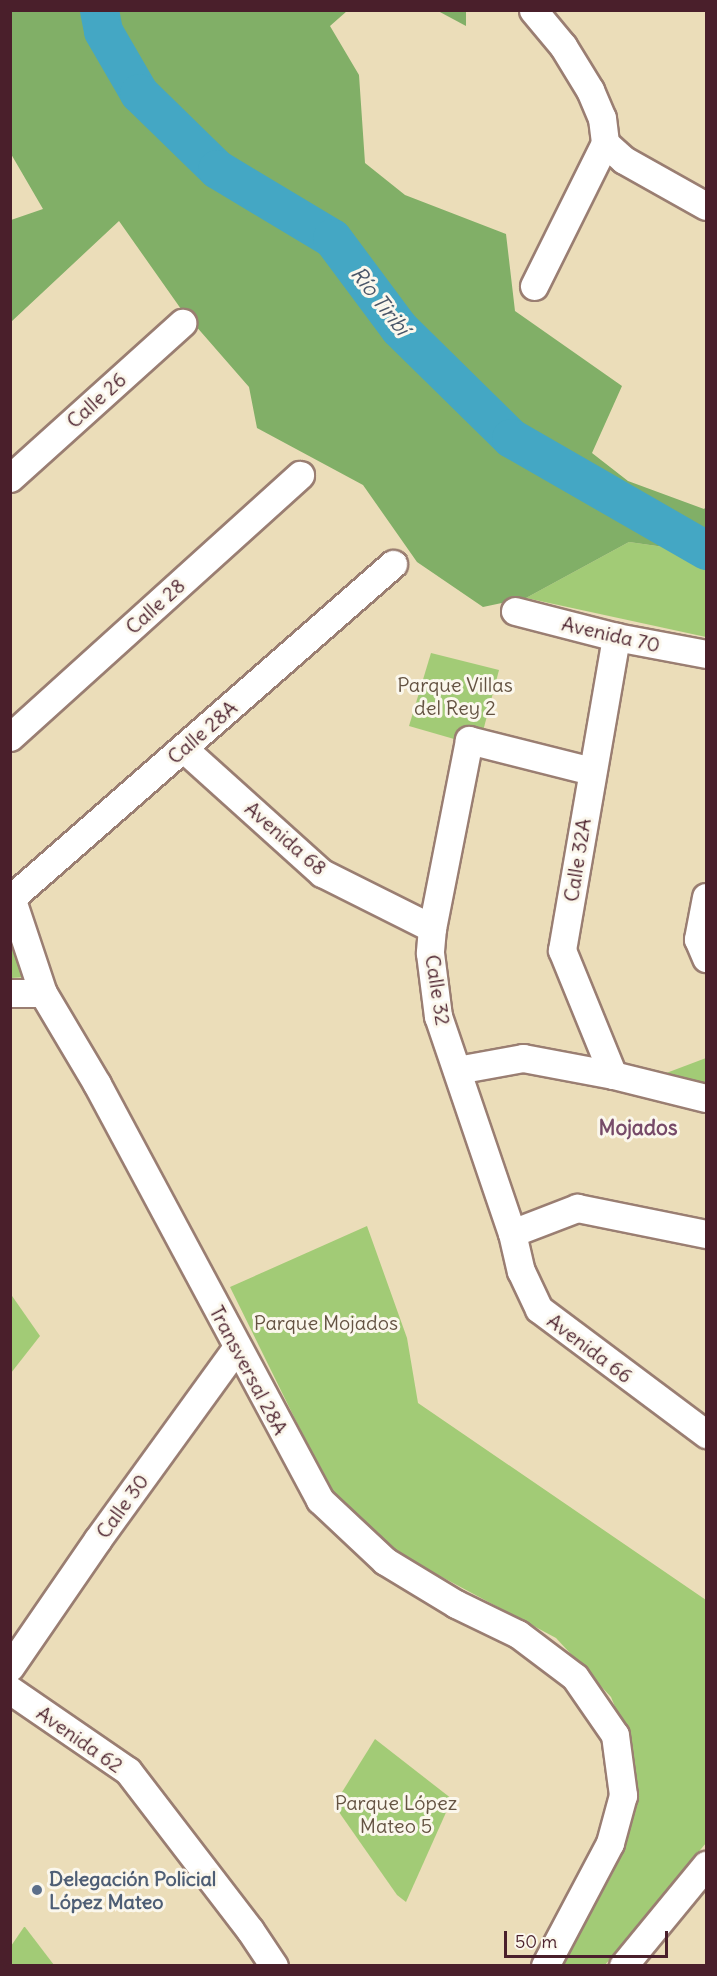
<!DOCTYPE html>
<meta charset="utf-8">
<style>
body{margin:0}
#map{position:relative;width:717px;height:1976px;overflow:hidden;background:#ebddb9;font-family:Delius,sans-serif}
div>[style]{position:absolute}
.green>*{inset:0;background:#a2cb76}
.forest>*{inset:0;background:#81af67}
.river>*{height:39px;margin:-19.5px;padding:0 19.5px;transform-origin:19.5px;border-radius:19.5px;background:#44a7c4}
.roads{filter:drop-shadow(2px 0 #9a7e72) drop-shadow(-2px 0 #9a7e72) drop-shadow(0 2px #9a7e72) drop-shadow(0 -2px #9a7e72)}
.minor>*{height:27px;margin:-13.5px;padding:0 13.5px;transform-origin:13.5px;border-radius:13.5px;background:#fff}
.dots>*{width:16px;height:16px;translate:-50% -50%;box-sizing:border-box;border:3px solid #fbf7ec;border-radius:50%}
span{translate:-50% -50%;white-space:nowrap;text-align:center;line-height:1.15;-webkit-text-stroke:6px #fbf7ec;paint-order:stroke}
.street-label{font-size:20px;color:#4a1f2b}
.park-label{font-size:20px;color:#645342}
.service-label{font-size:20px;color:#4e5e75;font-weight:700}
.left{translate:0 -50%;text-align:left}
.water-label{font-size:21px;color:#485568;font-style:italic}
.neighbourhood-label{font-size:21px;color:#764a68;font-weight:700}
.frame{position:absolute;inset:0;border:12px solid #4a1f2b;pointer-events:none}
.scale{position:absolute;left:504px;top:1931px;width:164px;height:27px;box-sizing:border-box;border:3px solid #4a1f2b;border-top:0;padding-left:8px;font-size:18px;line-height:21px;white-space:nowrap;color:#4a1f2b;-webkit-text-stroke:4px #fbf7ec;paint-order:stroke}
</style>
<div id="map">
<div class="green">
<i style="clip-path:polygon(629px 542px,706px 553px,706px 637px,526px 598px)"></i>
<i style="clip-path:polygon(431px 653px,499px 670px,482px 735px,461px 741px,409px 726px)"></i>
<i style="clip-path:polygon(11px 926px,27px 977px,11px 978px)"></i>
<i style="clip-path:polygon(706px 1058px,706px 1084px,661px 1075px)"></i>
<i style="clip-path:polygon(367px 1226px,407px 1338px,418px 1403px,706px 1600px,706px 1843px,605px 1965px,562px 1965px,613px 1873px,636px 1808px,630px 1744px,611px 1697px,556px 1638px,397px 1553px,332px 1494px,230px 1287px)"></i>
<i style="clip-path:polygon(10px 1293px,40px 1336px,11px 1373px,10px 1373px)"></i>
<i style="clip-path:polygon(375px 1739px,452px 1799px,406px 1902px,397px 1895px,334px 1805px)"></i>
<i style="clip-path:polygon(24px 1927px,25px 1927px,54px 1965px,11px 1965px,11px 1946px)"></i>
</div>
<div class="forest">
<i style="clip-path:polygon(81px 10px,347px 11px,330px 26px,359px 75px,365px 163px,405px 195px,506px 234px,515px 311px,622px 386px,592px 453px,628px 481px,704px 509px,706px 507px,706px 553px,629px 542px,526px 598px,483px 607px,417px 562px,363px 485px,257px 428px,249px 387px,181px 309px,119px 221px,11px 322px,11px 220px,43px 209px,11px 154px,11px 11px)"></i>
<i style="clip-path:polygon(438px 11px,466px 11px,466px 26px)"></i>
</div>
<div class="river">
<i style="left:99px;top:10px;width:21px;rotate:79deg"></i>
<i style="left:103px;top:31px;width:72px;rotate:59.9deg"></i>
<i style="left:139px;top:93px;width:109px;rotate:44.3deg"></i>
<i style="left:217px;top:169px;width:134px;rotate:31deg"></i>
<i style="left:332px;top:238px;width:112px;rotate:53.3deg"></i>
<i style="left:399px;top:328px;width:157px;rotate:44.5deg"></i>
<i style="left:511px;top:438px;width:225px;rotate:29.9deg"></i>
</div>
<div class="roads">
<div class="minor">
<i style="left:533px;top:10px;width:47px;rotate:50.2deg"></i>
<i style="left:563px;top:46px;width:52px;rotate:58.5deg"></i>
<i style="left:590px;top:90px;width:30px;rotate:67deg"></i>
<i style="left:602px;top:118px;width:25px;rotate:83deg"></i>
<i style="left:605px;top:143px;width:25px;rotate:42deg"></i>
<i style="left:624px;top:160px;width:94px;rotate:29.3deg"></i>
<i style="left:534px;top:286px;width:160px;rotate:-63.6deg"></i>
<i style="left:10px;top:478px;width:232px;rotate:-42deg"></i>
<i style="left:515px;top:611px;width:104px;rotate:14.4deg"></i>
<i style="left:616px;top:637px;width:92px;rotate:10.7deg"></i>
<i style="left:10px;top:737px;width:391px;rotate:-42.1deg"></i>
<i style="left:183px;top:748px;width:187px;rotate:42deg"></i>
<i style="left:322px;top:873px;width:123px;rotate:26.6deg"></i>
<i style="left:592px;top:771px;width:127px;rotate:-165.9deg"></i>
<i style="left:469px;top:740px;width:192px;rotate:101.1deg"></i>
<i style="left:432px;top:928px;width:25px;rotate:95deg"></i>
<i style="left:430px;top:953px;width:64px;rotate:82.8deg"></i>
<i style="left:438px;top:1016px;width:229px;rotate:71.2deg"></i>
<i style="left:512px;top:1233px;width:39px;rotate:77deg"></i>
<i style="left:521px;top:1271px;width:42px;rotate:64.7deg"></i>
<i style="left:539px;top:1309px;width:209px;rotate:36.8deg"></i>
<i style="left:10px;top:894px;width:104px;rotate:71.6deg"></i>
<i style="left:43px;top:993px;width:106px;rotate:59.3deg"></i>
<i style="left:97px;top:1084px;width:472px;rotate:61.8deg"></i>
<i style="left:320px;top:1500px;width:89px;rotate:43.2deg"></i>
<i style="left:385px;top:1561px;width:83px;rotate:31.2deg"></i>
<i style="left:456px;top:1604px;width:69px;rotate:25.8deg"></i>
<i style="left:518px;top:1634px;width:71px;rotate:37deg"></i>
<i style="left:575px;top:1677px;width:70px;rotate:55.4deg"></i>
<i style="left:615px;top:1735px;width:61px;rotate:82.4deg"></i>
<i style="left:623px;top:1795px;width:50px;rotate:105.2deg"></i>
<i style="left:610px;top:1843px;width:139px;rotate:117.9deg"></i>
<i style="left:706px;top:897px;width:43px;rotate:100.8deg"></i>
<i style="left:698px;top:939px;width:21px;rotate:67deg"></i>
<i style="left:10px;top:899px;width:509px;rotate:-41.18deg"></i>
<i style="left:10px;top:993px;width:33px"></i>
<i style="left:457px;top:1070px;width:67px;rotate:-10.3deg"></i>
<i style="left:523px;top:1058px;width:92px;rotate:10.7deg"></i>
<i style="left:613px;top:1075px;width:96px;rotate:13.9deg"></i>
<i style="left:613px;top:1075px;width:135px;rotate:-112.2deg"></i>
<i style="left:562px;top:950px;width:318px;rotate:-80.2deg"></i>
<i style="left:512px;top:1233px;width:70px;rotate:-21deg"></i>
<i style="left:577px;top:1208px;width:132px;rotate:11.4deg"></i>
<i style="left:10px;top:1667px;width:155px;rotate:-55.5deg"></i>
<i style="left:98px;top:1539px;width:237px;rotate:-54.1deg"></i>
<i style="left:10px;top:1690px;width:143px;rotate:34.5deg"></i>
<i style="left:128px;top:1771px;width:200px;rotate:52.5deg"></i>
<i style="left:250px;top:1930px;width:43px;rotate:56.3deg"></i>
<i style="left:623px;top:1966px;width:131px;rotate:-50.6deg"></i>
</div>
</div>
<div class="dots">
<i style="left:37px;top:1890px;background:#5c6f8a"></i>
</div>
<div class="street-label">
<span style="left:96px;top:400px;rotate:-42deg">Calle 26</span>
<span style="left:155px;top:606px;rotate:-42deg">Calle 28</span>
<span style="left:611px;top:634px;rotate:13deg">Avenida 70</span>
<span style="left:202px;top:732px;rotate:-41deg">Calle 28A</span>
<span style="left:286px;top:838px;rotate:41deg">Avenida 68</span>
<span style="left:577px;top:860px;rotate:-81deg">Calle 32A</span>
<span style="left:438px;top:990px;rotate:81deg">Calle 32</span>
<span style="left:590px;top:1348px;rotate:37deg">Avenida 66</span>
<span style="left:249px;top:1370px;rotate:62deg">Transversal 28A</span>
<span style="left:122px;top:1506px;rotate:-54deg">Calle 30</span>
<span style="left:80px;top:1739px;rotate:35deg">Avenida 62</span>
</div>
<div class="park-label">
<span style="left:455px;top:696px">Parque Villas<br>del Rey 2</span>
<span style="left:326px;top:1322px">Parque Mojados</span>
<span style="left:396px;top:1814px">Parque López<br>Mateo 5</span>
</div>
<div class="service-label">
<span class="left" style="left:49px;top:1890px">Delegación Policial<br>López Mateo</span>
</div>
<div class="water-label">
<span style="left:380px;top:301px;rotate:52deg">Río Tiribí</span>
</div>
<div class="neighbourhood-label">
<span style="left:638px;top:1128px">Mojados</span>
</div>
<div class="frame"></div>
<div class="scale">50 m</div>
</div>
